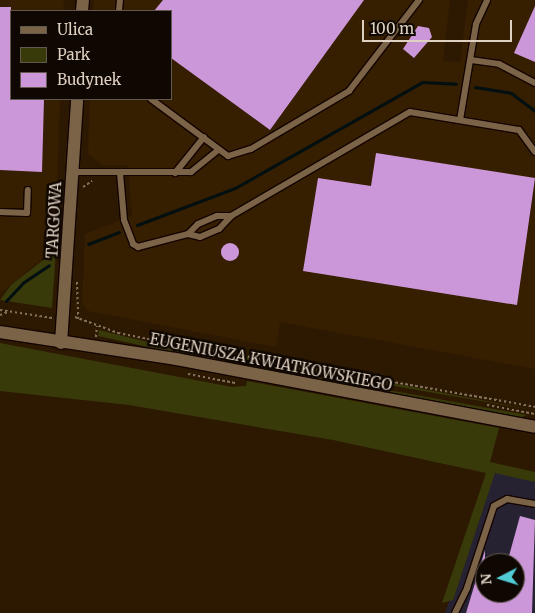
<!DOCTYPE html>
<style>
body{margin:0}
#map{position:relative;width:535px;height:613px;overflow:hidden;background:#2d1901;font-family:Merriweather,serif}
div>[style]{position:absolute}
.commercial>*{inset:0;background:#272232}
.built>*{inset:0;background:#361e00}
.green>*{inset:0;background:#393a0a}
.stream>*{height:3px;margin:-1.5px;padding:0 1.5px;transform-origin:1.5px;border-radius:1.5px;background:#020f10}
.building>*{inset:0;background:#cc97d9}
.round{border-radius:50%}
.path>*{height:2px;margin-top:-1px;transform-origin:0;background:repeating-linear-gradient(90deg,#84735f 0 2.5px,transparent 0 5px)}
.roads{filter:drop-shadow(1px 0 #140400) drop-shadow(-1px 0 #140400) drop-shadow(0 1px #140400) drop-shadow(0 -1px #140400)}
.service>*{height:6px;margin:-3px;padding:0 3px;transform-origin:3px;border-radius:3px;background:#7b6348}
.minor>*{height:12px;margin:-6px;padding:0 6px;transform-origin:6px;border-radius:6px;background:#7b6348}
.secondary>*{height:12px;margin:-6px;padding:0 6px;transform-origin:6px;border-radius:6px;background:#7b6348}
span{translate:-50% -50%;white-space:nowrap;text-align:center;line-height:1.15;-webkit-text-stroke:5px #0f0701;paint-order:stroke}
.street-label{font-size:15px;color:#dfd1c2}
.legend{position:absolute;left:10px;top:10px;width:162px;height:90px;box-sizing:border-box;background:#0f0701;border:1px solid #62584e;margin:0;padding:6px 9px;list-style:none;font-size:15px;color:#dfd1c2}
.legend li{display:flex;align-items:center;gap:10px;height:25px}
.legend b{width:25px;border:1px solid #62584e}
.north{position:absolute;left:475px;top:553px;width:50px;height:50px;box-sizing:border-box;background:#0f0701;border:1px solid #62584e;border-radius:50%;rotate:265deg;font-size:14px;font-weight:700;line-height:20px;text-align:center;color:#dfd1c2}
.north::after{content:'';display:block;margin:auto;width:18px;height:22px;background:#51ccd5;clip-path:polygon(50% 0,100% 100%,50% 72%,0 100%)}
.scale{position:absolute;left:362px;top:20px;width:150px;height:22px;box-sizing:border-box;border:2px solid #dfd1c2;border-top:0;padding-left:6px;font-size:15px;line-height:18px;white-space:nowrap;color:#dfd1c2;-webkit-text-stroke:4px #0f0701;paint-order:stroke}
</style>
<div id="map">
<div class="commercial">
<i style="clip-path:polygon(evenodd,494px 472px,535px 480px,535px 613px,445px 613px,494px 472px,485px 563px,515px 563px,515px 593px,485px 593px,485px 563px)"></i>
</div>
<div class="built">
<i style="clip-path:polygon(0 0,64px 0,63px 11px,11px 11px,11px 99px,60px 99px,55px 248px,0 294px)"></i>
<i style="clip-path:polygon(94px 0,450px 0,443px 61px,460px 62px,468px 0,535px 0,535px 369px,280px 322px,276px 347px,88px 311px,82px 304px,85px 234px,132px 216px,128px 165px,102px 165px,88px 154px,90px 99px,171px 99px,171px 11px,93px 11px)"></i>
</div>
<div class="green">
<i style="clip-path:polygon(56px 250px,52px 308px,0 300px,11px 285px)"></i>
<i style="clip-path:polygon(99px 330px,216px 359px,527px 415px,519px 418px,226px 364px,98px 336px)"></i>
<i style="clip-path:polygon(0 343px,232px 387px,246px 386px,247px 381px,499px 428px,490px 462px,535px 472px,535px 482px,495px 473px,453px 600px,442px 603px,486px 473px,333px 440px,129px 405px,0 391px)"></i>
<i style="clip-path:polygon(173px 345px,281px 362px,533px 410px,215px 355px)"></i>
</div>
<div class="stream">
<i style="left:475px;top:87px;width:36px;rotate:9deg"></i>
<i style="left:511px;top:93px;width:30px;rotate:37deg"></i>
<i style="left:137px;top:225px;width:105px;rotate:-20.7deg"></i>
<i style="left:235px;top:188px;width:215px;rotate:-29.5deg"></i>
<i style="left:422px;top:82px;width:34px;rotate:3deg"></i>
<i style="left:88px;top:244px;width:33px;rotate:-21deg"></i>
<i style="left:6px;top:301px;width:26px;rotate:-47deg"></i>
<i style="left:24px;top:282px;width:30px;rotate:-34deg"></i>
</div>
<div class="building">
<i style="clip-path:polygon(163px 0,364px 0,270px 130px,171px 58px,171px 11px,154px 11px)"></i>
<i style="clip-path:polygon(535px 6px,535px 62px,514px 53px)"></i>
<i style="clip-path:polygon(0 7px,11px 7px,11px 99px,44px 99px,42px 172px,0 170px)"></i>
<i style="clip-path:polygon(418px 26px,429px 28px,432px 37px,414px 58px,403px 49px)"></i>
<i style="clip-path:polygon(376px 153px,535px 178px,517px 305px,303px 271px,318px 178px,371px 186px)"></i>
<i class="round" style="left:221px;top:243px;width:18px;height:18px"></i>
<i style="clip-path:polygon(520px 516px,535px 520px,532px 613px,466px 613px,485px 550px,485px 593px,515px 593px,515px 563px,507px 563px)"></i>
</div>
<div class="path">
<i style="left:83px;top:187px;width:11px;rotate:-34deg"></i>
<i style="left:77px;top:282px;width:37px;rotate:88deg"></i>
<i style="left:0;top:310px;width:53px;rotate:8.7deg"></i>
<i style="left:0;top:315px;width:9px;rotate:-21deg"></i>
<i style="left:75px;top:317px;width:46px;rotate:20.4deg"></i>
<i style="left:118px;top:333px;width:47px;rotate:11.1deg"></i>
<i style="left:164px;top:342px;width:377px;rotate:9.9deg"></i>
<i style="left:96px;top:337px;width:11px;rotate:-85deg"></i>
<i style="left:188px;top:374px;width:48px;rotate:10.8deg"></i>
<i style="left:487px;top:405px;width:49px;rotate:10.6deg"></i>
</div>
<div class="roads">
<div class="service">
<i style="left:119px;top:11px;width:11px;rotate:-85deg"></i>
<i style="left:471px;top:60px;width:28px;rotate:8deg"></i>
<i style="left:499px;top:64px;width:41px;rotate:27.8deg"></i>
<i style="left:151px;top:99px;width:96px;rotate:36.5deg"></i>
<i style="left:228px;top:156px;width:24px;rotate:-17deg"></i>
<i style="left:251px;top:149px;width:114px;rotate:-30.6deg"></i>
<i style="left:349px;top:91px;width:115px;rotate:-52.4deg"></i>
<i style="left:460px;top:120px;width:97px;rotate:-80.5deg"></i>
<i style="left:476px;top:24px;width:26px;rotate:-65deg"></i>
<i style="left:73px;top:172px;width:118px"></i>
<i style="left:191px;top:172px;width:35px;rotate:-39deg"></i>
<i style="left:120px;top:173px;width:47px;rotate:85.1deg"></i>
<i style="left:124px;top:220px;width:26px;rotate:69deg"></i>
<i style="left:133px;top:244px;width:6px;rotate:31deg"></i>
<i style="left:138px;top:247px;width:52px;rotate:-14.6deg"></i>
<i style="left:188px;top:234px;width:14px;rotate:-45deg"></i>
<i style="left:198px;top:224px;width:21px;rotate:-23deg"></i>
<i style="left:217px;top:216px;width:14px"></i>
<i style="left:175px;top:173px;width:46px;rotate:-51.1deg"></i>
<i style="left:0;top:212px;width:27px;rotate:2deg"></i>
<i style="left:27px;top:213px;width:23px;rotate:-88deg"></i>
<i style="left:188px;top:234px;width:12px;rotate:14deg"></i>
<i style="left:200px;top:237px;width:21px;rotate:-23deg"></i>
<i style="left:219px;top:229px;width:18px;rotate:-47deg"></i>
<i style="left:231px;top:216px;width:207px;rotate:-30.2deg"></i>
<i style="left:410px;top:112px;width:110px;rotate:9.4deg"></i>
<i style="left:519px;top:130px;width:27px;rotate:54deg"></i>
<i style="left:455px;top:613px;width:28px;rotate:-64deg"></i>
<i style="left:467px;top:588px;width:86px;rotate:-71.8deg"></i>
<i style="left:494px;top:506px;width:15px;rotate:-28deg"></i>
<i style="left:507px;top:499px;width:28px;rotate:10deg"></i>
</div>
<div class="minor">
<i style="left:82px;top:11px;width:11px;rotate:-85deg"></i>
<i style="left:61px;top:343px;width:245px;rotate:-86.2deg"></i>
</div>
<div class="secondary">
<i style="left:0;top:332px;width:178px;rotate:8.7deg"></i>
<i style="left:176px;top:359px;width:365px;rotate:10.7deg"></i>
</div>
</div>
<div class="street-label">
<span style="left:54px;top:220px;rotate:-87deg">TARGOWA</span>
<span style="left:271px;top:362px;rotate:11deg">EUGENIUSZA KWIATKOWSKIEGO</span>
</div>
<ul class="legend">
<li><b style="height:6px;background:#7b6348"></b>Ulica</li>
<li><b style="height:14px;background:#393a0a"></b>Park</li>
<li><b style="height:14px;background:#cc97d9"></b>Budynek</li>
</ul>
<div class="north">N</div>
<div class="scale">100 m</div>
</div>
